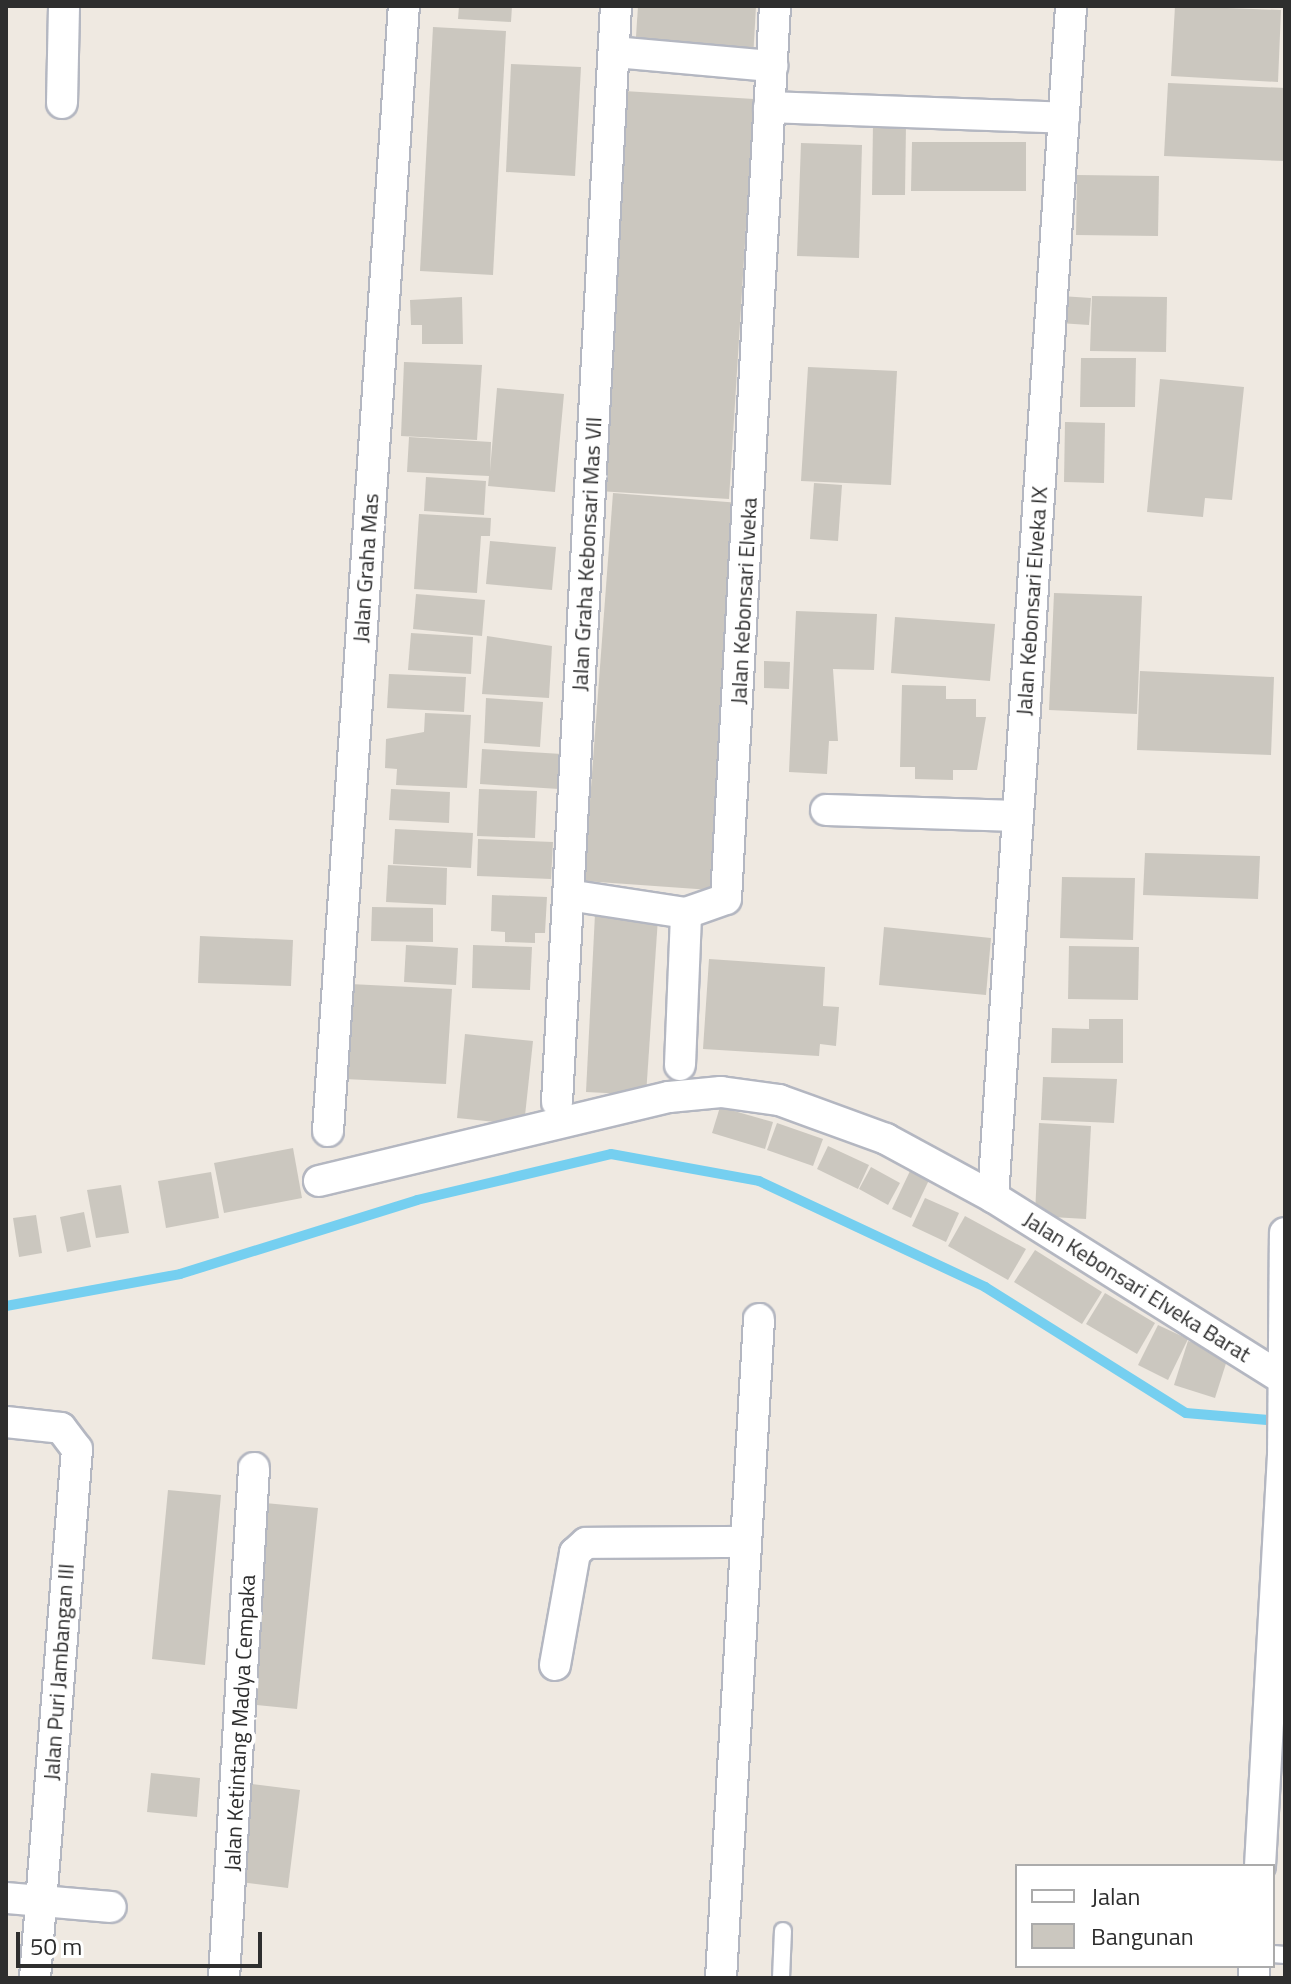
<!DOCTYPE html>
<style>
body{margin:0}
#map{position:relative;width:1291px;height:1984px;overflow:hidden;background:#efe9e1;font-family:"Titillium Web",sans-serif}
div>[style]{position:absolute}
.stream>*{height:10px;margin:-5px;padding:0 5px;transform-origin:5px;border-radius:5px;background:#75cff0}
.building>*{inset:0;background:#cbc7bf}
.roads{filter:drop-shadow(2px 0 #b4b7c1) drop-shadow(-2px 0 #b4b7c1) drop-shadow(0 2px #b4b7c1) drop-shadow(0 -2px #b4b7c1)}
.service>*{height:16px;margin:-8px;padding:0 8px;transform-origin:8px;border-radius:8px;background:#fff}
.minor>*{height:30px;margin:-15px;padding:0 15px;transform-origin:15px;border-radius:15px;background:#fff}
span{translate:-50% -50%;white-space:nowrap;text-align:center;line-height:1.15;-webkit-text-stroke:8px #fff;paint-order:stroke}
.street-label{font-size:22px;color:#2e2e2e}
.frame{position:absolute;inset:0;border:8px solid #2e2e2e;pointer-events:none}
.legend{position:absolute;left:1015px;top:1864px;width:260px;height:104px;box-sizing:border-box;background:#fff;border:2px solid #ababab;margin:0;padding:10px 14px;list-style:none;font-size:24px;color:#2e2e2e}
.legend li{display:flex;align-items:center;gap:16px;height:40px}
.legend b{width:40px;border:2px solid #ababab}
.scale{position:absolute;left:16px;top:1932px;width:246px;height:36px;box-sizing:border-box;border:4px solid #2e2e2e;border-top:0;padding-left:10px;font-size:24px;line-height:28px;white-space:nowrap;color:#2e2e2e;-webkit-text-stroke:6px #fff;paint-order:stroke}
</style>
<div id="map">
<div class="stream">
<i style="left:6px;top:1306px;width:177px;rotate:-10.4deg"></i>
<i style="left:180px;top:1274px;width:248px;rotate:-17.3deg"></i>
<i style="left:417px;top:1200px;width:199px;rotate:-13.3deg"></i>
<i style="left:611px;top:1154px;width:150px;rotate:10.3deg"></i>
<i style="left:759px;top:1181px;width:250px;rotate:25.1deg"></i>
<i style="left:985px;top:1287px;width:237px;rotate:32.1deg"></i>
<i style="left:1186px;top:1413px;width:93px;rotate:4.9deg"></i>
</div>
<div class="building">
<i style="clip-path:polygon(459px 6px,512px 6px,511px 22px,458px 19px)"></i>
<i style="clip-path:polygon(638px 6px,756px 6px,753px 59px,635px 52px)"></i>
<i style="clip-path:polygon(1175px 6px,1281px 10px,1278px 82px,1171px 76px)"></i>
<i style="clip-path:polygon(433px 27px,506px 31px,493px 275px,420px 271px)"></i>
<i style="clip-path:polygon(511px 64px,581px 67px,575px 176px,506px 172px)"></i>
<i style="clip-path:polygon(1168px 83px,1285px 88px,1285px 161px,1164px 156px)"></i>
<i style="clip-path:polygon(624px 91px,754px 99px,729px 499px,598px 491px)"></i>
<i style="clip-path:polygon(873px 123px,906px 124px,905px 195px,872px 195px)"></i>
<i style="clip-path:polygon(912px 142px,1026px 142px,1026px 191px,911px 191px)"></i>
<i style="clip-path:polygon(801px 143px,862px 145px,859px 258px,797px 256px)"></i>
<i style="clip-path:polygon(1077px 175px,1159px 176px,1158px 236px,1076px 235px)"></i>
<i style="clip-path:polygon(1061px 296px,1091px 298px,1089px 325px,1059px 323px)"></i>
<i style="clip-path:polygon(1092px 296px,1167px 297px,1166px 352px,1090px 351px)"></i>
<i style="clip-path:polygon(462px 297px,463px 344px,422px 344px,422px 325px,411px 325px,410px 300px)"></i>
<i style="clip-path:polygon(1081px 358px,1136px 358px,1135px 407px,1080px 407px)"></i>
<i style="clip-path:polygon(404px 362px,482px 365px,477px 440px,401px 436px)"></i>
<i style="clip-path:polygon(808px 367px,897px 371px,891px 485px,801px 481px)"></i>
<i style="clip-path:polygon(1160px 379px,1244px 387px,1232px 500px,1205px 498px,1203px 517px,1147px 512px)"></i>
<i style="clip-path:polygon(497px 388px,564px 394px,555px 492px,488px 486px,489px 476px,407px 472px,409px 437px,491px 442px,490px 471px)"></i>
<i style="clip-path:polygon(1065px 422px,1105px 423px,1104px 483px,1064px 482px)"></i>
<i style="clip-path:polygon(426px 477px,486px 481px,484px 515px,424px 511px)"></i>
<i style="clip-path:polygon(814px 483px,842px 485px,838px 541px,810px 539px)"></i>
<i style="clip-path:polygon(613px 493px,740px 503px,711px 890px,584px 881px)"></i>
<i style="clip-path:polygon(419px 514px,491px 518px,490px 536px,481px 536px,477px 593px,414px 589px)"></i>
<i style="clip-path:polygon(490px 541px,556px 547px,552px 590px,486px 584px)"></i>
<i style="clip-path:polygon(1054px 593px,1142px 596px,1137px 714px,1049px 710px)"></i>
<i style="clip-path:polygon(416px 594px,485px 600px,482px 636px,413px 629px)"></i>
<i style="clip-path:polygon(796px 611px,877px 614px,874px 670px,833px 669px,838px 741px,829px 741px,827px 774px,789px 772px)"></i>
<i style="clip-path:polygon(895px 617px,995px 624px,990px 681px,891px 673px)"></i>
<i style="clip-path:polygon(411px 633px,473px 637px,471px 674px,408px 670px)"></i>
<i style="clip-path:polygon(487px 636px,552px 646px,549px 698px,482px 694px)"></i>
<i style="clip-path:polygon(764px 661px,790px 662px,789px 689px,764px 688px)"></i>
<i style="clip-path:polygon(1140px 671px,1274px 677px,1271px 755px,1137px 750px)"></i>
<i style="clip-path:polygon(389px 674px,466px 677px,464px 712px,387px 708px)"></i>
<i style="clip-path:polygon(902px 685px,946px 686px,946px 699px,976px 699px,976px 717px,986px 717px,977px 770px,953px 770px,953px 780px,915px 779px,915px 767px,900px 767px)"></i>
<i style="clip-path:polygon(486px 698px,543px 702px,540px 747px,484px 743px)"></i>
<i style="clip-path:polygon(425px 713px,471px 715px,467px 788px,396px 785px,397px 769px,385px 768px,386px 739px,424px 732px)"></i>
<i style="clip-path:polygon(482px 749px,562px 754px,559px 789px,480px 784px)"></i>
<i style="clip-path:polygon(391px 789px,450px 792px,449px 823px,389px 820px)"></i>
<i style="clip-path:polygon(479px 789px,537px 791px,535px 838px,477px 836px)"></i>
<i style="clip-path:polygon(395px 829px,473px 833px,471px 868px,393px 864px)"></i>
<i style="clip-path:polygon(478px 839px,553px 842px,551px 879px,477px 876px)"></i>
<i style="clip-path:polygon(1145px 853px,1260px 856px,1258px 899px,1143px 895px)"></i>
<i style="clip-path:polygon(388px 865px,447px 868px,446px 905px,386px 902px)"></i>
<i style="clip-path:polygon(1062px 877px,1135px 878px,1133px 940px,1060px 938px)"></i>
<i style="clip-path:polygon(492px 895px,547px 897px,545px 933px,535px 933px,535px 943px,505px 942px,505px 932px,491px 931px)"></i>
<i style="clip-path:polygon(372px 907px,433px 908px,433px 942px,371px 941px)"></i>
<i style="clip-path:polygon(595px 914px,658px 918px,646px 1095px,586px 1092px)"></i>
<i style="clip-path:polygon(884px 927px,991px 938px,986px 995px,879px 985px)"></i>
<i style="clip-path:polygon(200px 936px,293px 940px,291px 986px,198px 983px)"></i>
<i style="clip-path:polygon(406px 945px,458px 948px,456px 985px,404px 982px)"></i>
<i style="clip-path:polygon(473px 945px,532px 947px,530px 990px,472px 988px)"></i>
<i style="clip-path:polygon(1069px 946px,1139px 947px,1138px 1000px,1068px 999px)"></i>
<i style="clip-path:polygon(709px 959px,825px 967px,823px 1006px,839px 1007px,836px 1046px,820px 1044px,819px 1056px,703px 1049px)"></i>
<i style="clip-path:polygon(350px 984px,452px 989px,446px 1084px,345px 1079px)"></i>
<i style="clip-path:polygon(1089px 1019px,1123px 1019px,1123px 1063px,1051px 1063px,1052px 1028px,1089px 1029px)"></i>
<i style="clip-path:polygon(465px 1034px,533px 1041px,524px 1125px,457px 1118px)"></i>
<i style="clip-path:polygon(1043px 1077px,1117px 1079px,1114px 1123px,1041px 1120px)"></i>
<i style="clip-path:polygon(720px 1107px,773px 1122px,765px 1149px,712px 1133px)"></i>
<i style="clip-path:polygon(777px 1123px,823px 1139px,813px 1166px,767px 1150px)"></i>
<i style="clip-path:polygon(1039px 1123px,1091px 1126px,1086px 1219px,1035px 1216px)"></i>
<i style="clip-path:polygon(828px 1146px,869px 1165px,858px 1189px,817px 1169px)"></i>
<i style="clip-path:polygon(293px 1148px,302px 1198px,224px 1213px,214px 1163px)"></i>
<i style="clip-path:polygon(871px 1167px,900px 1183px,888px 1205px,859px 1189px)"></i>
<i style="clip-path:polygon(910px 1171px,929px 1180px,911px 1218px,892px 1209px)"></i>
<i style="clip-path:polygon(211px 1172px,219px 1218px,166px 1228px,158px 1181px)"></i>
<i style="clip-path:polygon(121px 1185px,129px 1233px,96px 1238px,87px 1190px)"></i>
<i style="clip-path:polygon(925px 1198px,959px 1213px,946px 1242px,912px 1226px)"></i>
<i style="clip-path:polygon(84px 1212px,91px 1247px,67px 1252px,60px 1217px)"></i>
<i style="clip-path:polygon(36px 1215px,42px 1253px,19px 1257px,13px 1218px)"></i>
<i style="clip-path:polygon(965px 1216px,1026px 1249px,1008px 1280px,948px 1246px)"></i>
<i style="clip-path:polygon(1035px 1250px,1102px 1292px,1082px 1324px,1014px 1282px)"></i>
<i style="clip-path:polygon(1105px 1293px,1155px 1323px,1137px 1354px,1086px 1324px)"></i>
<i style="clip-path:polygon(1158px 1325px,1188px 1339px,1168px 1380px,1138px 1365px)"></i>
<i style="clip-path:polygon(1188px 1341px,1229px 1354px,1215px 1398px,1174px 1385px)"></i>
<i style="clip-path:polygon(168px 1490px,221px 1495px,205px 1665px,152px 1659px)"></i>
<i style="clip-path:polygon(265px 1503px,318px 1508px,297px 1709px,245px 1704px)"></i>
<i style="clip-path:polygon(151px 1773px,200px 1778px,197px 1817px,147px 1812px)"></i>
<i style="clip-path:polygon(252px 1784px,300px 1790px,288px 1888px,240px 1882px)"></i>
</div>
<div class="roads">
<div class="service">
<i style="left:1273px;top:1954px;width:12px;rotate:5deg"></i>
<i style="left:781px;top:1978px;width:47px;rotate:-87.6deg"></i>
</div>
<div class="minor">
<i style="left:614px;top:52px;width:159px;rotate:5.1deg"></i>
<i style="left:62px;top:103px;width:97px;rotate:-88.8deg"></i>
<i style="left:769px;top:107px;width:295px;rotate:2.1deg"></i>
<i style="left:826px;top:810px;width:192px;rotate:1.8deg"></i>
<i style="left:568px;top:895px;width:119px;rotate:8.7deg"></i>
<i style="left:686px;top:913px;width:42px;rotate:-19.3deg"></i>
<i style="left:726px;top:899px;width:894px;rotate:-86.86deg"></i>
<i style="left:680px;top:1065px;width:152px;rotate:-87.7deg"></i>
<i style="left:557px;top:1102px;width:1098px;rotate:-86.92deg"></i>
<i style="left:328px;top:1131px;width:1128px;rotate:-86.14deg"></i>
<i style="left:319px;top:1181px;width:360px;rotate:-13.5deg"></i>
<i style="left:669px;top:1097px;width:52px;rotate:-5.5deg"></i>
<i style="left:721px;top:1092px;width:59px;rotate:7.9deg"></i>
<i style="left:779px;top:1100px;width:114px;rotate:20deg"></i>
<i style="left:886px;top:1139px;width:122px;rotate:28.5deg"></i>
<i style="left:993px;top:1197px;width:340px;rotate:32.1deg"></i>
<i style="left:993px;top:1197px;width:1194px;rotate:-86.25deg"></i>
<i style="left:6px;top:1422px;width:55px;rotate:6.2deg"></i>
<i style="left:61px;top:1428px;width:26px;rotate:53deg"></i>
<i style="left:77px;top:1449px;width:531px;rotate:94.54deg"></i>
<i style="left:555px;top:1665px;width:114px;rotate:-79.9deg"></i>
<i style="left:575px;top:1553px;width:15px;rotate:-42deg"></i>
<i style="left:586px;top:1543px;width:160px;rotate:-0.4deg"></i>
<i style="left:1260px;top:1866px;width:410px;rotate:-86.8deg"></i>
<i style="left:1283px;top:1457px;width:224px;rotate:-89.5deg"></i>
<i style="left:6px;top:1898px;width:105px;rotate:4.9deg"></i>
<i style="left:224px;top:1978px;width:511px;rotate:-86.63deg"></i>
<i style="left:721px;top:1978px;width:660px;rotate:-86.7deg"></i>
<i style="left:1254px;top:1978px;width:12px;rotate:-90deg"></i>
</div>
</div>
<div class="street-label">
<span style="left:587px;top:554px;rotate:-87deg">Jalan Graha Kebonsari Mas VII</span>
<span style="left:366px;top:568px;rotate:-86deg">Jalan Graha Mas</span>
<span style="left:744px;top:601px;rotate:-87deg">Jalan Kebonsari Elveka</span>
<span style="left:1032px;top:601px;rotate:-86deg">Jalan Kebonsari Elveka IX</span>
<span style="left:1137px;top:1287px;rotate:32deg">Jalan Kebonsari Elveka Barat</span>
<span style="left:59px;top:1672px;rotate:-86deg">Jalan Puri Jambangan III</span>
<span style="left:240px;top:1723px;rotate:-87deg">Jalan Ketintang Madya Cempaka</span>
</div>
<div class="frame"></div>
<ul class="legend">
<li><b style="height:10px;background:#fff"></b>Jalan</li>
<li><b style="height:22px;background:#cbc7bf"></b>Bangunan</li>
</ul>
<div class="scale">50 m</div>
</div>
